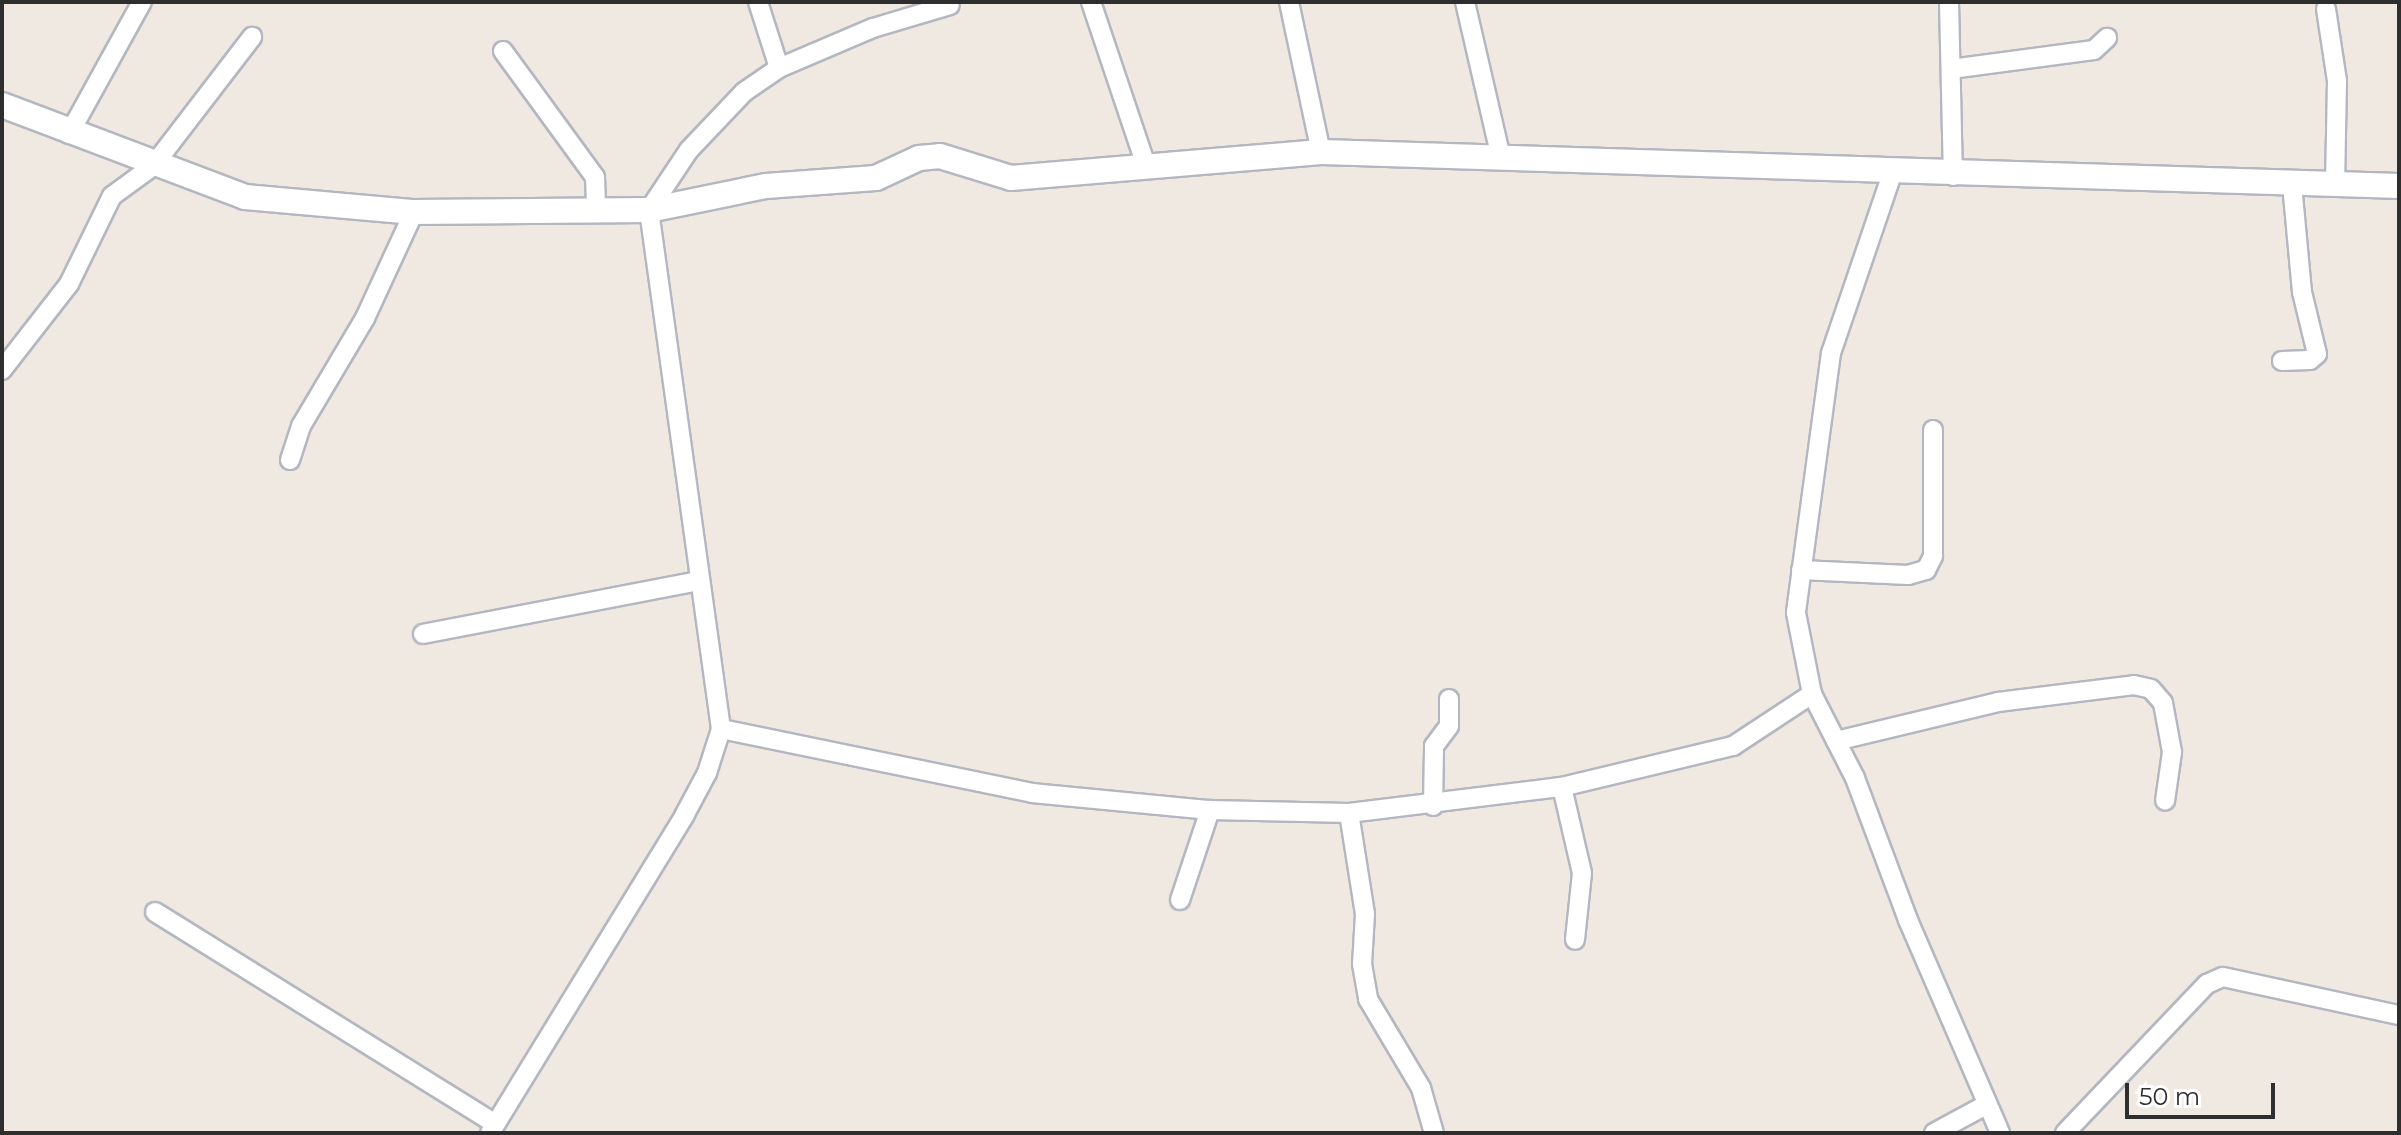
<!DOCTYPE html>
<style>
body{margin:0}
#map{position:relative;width:2401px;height:1135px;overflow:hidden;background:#efe9e1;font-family:Montserrat,sans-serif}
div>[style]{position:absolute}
.roads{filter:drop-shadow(2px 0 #b4b7c1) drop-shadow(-2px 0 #b4b7c1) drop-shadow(0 2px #b4b7c1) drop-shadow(0 -2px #b4b7c1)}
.street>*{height:18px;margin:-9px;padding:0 9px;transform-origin:9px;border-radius:9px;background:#fff}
.secondary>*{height:24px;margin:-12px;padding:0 12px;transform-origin:12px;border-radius:12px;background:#fff}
span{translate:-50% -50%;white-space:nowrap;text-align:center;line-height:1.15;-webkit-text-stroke:6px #fff;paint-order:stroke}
.frame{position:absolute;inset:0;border:4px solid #2e2e2e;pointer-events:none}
.scale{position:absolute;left:2125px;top:1083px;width:150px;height:36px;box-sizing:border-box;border:4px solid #2e2e2e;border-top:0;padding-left:10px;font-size:24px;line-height:28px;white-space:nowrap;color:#2e2e2e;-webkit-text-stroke:6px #fff;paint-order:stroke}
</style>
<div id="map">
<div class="roads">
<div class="street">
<i style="left:758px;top:2px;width:69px;rotate:72.3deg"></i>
<i style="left:1091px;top:2px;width:172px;rotate:71.4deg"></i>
<i style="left:1289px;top:2px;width:153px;rotate:78deg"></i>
<i style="left:1465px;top:2px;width:156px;rotate:77deg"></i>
<i style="left:1949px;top:2px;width:174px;rotate:88.7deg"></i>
<i style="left:2326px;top:9px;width:73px;rotate:81.3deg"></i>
<i style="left:2337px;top:81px;width:104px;rotate:91.1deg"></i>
<i style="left:503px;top:51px;width:156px;rotate:53.9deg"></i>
<i style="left:595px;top:177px;width:34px;rotate:88deg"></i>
<i style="left:1951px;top:69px;width:144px;rotate:-7.6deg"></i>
<i style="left:2094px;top:50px;width:18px;rotate:-43deg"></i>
<i style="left:69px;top:134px;width:151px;rotate:-61.1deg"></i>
<i style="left:1892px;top:174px;width:189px;rotate:108.8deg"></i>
<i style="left:1831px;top:353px;width:262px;rotate:97.7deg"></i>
<i style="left:1796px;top:613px;width:83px;rotate:78.8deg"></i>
<i style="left:1812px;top:694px;width:94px;rotate:62.9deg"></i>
<i style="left:1855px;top:778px;width:152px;rotate:69.5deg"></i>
<i style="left:1908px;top:920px;width:232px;rotate:66.6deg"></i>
<i style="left:2282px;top:361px;width:28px;rotate:-2deg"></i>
<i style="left:2310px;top:360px;width:9px;rotate:-41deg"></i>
<i style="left:2317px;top:354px;width:64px;rotate:-103.6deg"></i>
<i style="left:2302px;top:292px;width:107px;rotate:-95.3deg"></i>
<i style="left:2px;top:370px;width:109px;rotate:-52.1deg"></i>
<i style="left:69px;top:284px;width:98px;rotate:-64deg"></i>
<i style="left:112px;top:196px;width:51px;rotate:-36.2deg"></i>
<i style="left:153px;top:166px;width:163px;rotate:-52.5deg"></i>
<i style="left:290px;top:460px;width:36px;rotate:-72deg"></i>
<i style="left:301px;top:426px;width:126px;rotate:-59.3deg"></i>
<i style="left:365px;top:318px;width:117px;rotate:-65.2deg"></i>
<i style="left:1801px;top:570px;width:107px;rotate:2.7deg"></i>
<i style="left:1908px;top:575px;width:19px;rotate:-16deg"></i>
<i style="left:1926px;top:570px;width:16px;rotate:-63deg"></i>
<i style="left:1933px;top:556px;width:126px;rotate:-90deg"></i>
<i style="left:423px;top:634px;width:279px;rotate:-10.9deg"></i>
<i style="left:721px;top:729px;width:318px;rotate:11.6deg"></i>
<i style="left:1032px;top:793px;width:179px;rotate:5.5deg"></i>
<i style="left:1210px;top:810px;width:139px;rotate:1.2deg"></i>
<i style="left:1349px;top:813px;width:215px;rotate:-7deg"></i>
<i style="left:1562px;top:787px;width:176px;rotate:-13.5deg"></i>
<i style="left:1733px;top:746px;width:95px;rotate:-33.4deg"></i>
<i style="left:1836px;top:741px;width:167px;rotate:-13.5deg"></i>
<i style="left:1998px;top:702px;width:137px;rotate:-7.1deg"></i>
<i style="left:2134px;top:685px;width:17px;rotate:13deg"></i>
<i style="left:2151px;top:689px;width:18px;rotate:49deg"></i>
<i style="left:2163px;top:703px;width:50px;rotate:79.6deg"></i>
<i style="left:2172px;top:752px;width:49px;rotate:98.1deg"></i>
<i style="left:1562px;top:787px;width:88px;rotate:76.9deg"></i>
<i style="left:1582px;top:873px;width:67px;rotate:96deg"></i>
<i style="left:1433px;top:806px;width:60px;rotate:-89deg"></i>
<i style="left:1434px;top:746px;width:25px;rotate:-53deg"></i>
<i style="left:1449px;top:726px;width:27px;rotate:-90deg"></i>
<i style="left:1349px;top:813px;width:102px;rotate:81deg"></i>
<i style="left:1365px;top:914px;width:50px;rotate:93.4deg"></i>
<i style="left:1362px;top:964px;width:36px;rotate:80deg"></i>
<i style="left:1368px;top:999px;width:104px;rotate:59.2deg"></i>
<i style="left:1421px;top:1088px;width:47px;rotate:73.9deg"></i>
<i style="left:1180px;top:900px;width:95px;rotate:-71.6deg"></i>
<i style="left:155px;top:912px;width:401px;rotate:31.9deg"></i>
<i style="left:490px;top:1133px;width:372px;rotate:-58.5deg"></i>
<i style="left:684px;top:816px;width:49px;rotate:-61.9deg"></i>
<i style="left:707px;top:773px;width:46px;rotate:-72.3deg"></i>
<i style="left:721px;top:729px;width:524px;rotate:-97.9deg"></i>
<i style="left:649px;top:210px;width:72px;rotate:-56.3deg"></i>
<i style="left:689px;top:150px;width:80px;rotate:-46.5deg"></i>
<i style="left:744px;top:92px;width:42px;rotate:-34.4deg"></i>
<i style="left:779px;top:68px;width:102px;rotate:-23.1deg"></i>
<i style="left:873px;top:28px;width:80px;rotate:-16.6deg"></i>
<i style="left:1934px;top:1133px;width:59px;rotate:-28.3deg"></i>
<i style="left:2065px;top:1133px;width:206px;rotate:-46.4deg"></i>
<i style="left:2207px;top:984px;width:17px;rotate:-24deg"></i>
<i style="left:2223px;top:977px;width:180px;rotate:12.2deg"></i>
</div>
<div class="secondary">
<i style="left:2px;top:105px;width:260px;rotate:20.7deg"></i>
<i style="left:245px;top:197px;width:170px;rotate:5.1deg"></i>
<i style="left:414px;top:212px;width:235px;rotate:-0.5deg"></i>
<i style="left:649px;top:210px;width:119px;rotate:-11.6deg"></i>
<i style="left:766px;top:186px;width:110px;rotate:-4.2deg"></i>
<i style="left:876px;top:178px;width:47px;rotate:-24.9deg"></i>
<i style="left:919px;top:158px;width:21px;rotate:-5deg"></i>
<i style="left:940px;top:156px;width:74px;rotate:17.2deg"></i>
<i style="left:1011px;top:178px;width:311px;rotate:-4.8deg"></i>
<i style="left:1321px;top:152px;width:1079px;rotate:1.81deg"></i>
</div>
</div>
<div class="frame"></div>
<div class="scale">50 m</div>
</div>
